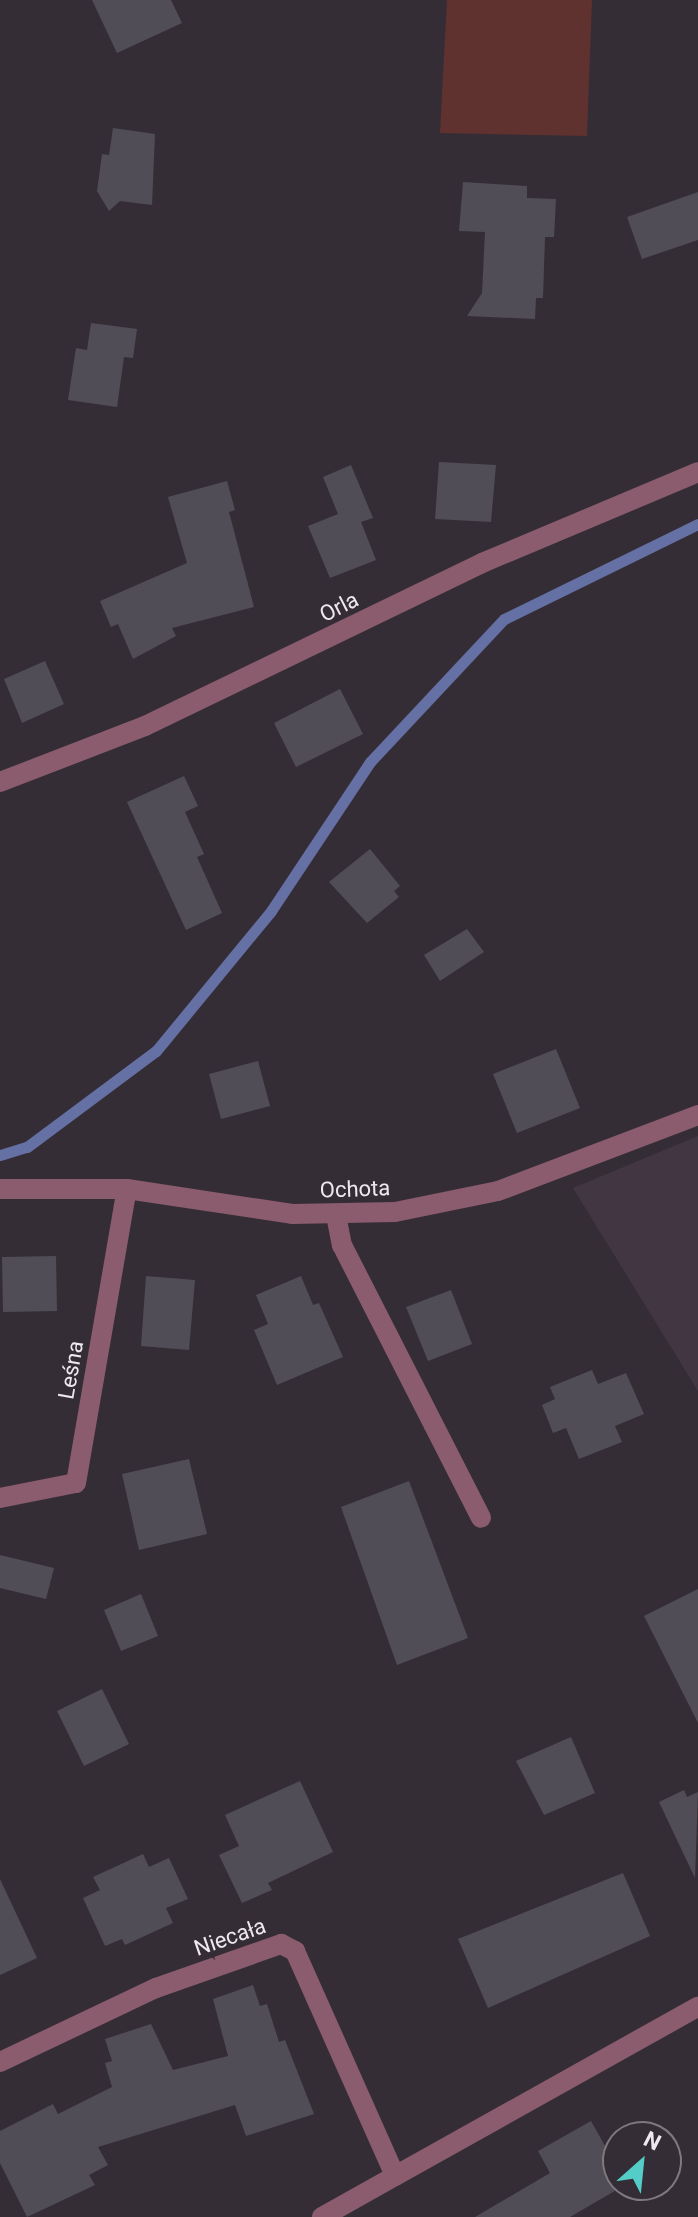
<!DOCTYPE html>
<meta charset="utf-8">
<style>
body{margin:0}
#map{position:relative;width:698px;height:2217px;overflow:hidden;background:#352d35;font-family:Roboto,sans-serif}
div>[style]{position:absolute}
.built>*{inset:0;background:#423642}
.green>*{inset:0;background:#5f3230}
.stream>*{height:11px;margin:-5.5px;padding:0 5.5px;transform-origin:5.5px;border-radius:5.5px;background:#6571a5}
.building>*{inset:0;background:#504d57}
.minor>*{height:20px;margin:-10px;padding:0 10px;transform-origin:10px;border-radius:10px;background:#8a5c6d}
span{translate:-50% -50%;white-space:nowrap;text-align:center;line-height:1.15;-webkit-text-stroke:8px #352d35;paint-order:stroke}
.street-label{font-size:22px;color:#eee9ee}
.north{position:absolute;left:602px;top:2121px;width:80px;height:80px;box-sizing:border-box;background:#352d35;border:2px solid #7f787f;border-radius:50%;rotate:27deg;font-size:22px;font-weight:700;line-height:32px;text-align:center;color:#eee9ee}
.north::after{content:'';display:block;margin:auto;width:28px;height:36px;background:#54cdc9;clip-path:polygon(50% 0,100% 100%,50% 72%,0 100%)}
</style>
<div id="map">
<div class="built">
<i style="clip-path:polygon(698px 1136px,698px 1391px,573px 1188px)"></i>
</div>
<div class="green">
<i style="clip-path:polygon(447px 0,592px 0,587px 136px,440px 133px)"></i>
</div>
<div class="stream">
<i style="left:0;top:1155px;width:28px;rotate:-17deg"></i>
<i style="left:27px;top:1147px;width:161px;rotate:-36.7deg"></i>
<i style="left:156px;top:1051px;width:181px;rotate:-50.6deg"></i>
<i style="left:271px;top:911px;width:179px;rotate:-56.4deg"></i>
<i style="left:370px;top:762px;width:196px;rotate:-46.9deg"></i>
<i style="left:504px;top:619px;width:216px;rotate:-26.1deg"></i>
</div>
<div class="building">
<i style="clip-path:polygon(92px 0,171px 0,182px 23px,117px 53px)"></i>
<i style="clip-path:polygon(113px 128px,155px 134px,152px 205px,120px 201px,109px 211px,97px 191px,102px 154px,109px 155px)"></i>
<i style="clip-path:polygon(463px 182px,527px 186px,527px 198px,556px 199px,554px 237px,545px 237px,543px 298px,536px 298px,535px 319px,467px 316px,482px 293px,485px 232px,459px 231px)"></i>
<i style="clip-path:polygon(698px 192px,698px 240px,642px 259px,627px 217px)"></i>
<i style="clip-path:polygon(91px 323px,137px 329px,133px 358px,124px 357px,117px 407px,68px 400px,76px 348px,87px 350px)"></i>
<i style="clip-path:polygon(439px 462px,496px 465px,491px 522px,435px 519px)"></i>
<i style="clip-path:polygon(351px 465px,373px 518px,361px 522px,376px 560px,330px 578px,308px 526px,338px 514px,323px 477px)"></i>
<i style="clip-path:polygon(227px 481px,235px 510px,229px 512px,254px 607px,172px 628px,176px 636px,133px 659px,118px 624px,111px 627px,100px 601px,187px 563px,168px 497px)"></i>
<i style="clip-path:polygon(45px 661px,64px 704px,22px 723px,4px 679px)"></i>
<i style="clip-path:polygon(340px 689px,363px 734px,296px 767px,274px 723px)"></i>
<i style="clip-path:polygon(184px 776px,198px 806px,185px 812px,204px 854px,197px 857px,222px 913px,186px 930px,127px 802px)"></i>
<i style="clip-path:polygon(370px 849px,400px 886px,394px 891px,399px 897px,367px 923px,329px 882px)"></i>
<i style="clip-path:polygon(467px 929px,484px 952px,440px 981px,424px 955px)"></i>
<i style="clip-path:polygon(556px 1049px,580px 1108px,517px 1133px,493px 1074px)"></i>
<i style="clip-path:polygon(258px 1061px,270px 1106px,221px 1119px,209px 1074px)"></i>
<i style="clip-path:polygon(56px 1256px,57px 1311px,3px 1312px,2px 1257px)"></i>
<i style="clip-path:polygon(146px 1276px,195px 1280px,189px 1350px,141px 1346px)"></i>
<i style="clip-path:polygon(301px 1276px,313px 1305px,319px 1303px,343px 1357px,277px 1385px,254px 1330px,268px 1324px,256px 1295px)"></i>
<i style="clip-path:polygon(451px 1290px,472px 1344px,428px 1361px,406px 1307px)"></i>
<i style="clip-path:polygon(592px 1370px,598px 1384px,626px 1373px,644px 1414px,615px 1426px,622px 1442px,579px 1459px,566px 1428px,553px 1433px,542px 1405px,555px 1399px,550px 1387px)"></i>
<i style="clip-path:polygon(189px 1459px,207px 1534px,139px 1550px,122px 1474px)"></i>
<i style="clip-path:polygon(409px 1481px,468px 1638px,397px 1665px,341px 1507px)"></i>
<i style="clip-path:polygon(0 1555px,54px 1568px,46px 1599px,0 1588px)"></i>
<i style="clip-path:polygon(698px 1589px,698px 1723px,644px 1616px)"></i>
<i style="clip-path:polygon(141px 1594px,158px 1636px,121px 1651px,104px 1610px)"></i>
<i style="clip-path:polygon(102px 1689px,129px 1744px,84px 1766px,57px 1711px)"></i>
<i style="clip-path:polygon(571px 1737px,595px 1793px,544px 1815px,516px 1761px)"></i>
<i style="clip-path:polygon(300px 1781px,333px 1852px,268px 1883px,272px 1890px,242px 1903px,219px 1855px,239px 1846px,225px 1815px)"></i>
<i style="clip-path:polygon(684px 1790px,687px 1797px,698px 1792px,695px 1878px,659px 1802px)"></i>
<i style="clip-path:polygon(143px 1854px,149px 1867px,169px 1858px,188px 1899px,166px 1908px,173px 1923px,125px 1945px,122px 1939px,105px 1946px,83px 1898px,100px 1890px,93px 1877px)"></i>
<i style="clip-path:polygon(623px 1873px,650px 1936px,488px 2008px,458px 1939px)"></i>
<i style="clip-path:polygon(0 1879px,37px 1958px,0 1975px)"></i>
<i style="clip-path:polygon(253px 1985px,260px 2006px,267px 2004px,279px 2042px,285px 2040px,314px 2114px,246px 2136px,235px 2105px,98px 2147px,108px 2165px,89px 2175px,95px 2185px,27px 2217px,0 2163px,0 2131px,53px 2104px,58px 2114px,112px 2087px,105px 2063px,112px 2061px,105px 2039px,151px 2024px,173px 2070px,228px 2056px,213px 1999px)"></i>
<i style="clip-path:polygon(591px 2121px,618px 2169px,618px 2185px,625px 2185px,570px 2217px,475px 2217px,550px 2173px,538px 2151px)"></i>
</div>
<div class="minor">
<i style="left:0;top:782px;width:155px;rotate:-21.1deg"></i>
<i style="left:145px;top:726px;width:374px;rotate:-25.8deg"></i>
<i style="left:482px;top:563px;width:234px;rotate:-22.8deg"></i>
<i style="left:0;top:1189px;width:127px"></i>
<i style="left:127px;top:1189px;width:167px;rotate:8.6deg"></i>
<i style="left:292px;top:1214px;width:103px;rotate:-1.1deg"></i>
<i style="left:395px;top:1212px;width:105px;rotate:-11.5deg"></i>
<i style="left:498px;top:1191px;width:214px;rotate:-20.8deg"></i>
<i style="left:336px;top:1215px;width:31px;rotate:79deg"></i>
<i style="left:342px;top:1245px;width:306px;rotate:63deg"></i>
<i style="left:0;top:1498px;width:77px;rotate:-11.2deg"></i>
<i style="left:76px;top:1483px;width:298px;rotate:-80.2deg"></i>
<i style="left:0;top:2062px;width:173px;rotate:-25.4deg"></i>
<i style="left:156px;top:1988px;width:133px;rotate:-19.4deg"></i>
<i style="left:281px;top:1944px;width:16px;rotate:27deg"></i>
<i style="left:295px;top:1951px;width:246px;rotate:66deg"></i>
<i style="left:395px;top:2176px;width:347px;rotate:-29.2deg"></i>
<i style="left:322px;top:2217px;width:84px;rotate:-29.3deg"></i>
</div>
<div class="street-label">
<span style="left:339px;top:607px;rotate:-27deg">Orla</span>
<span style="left:355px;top:1189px;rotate:-2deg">Ochota</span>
<span style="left:71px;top:1370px;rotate:-80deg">Leśna</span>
<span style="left:230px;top:1937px;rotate:-19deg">Niecała</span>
</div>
<div class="north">N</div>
</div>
